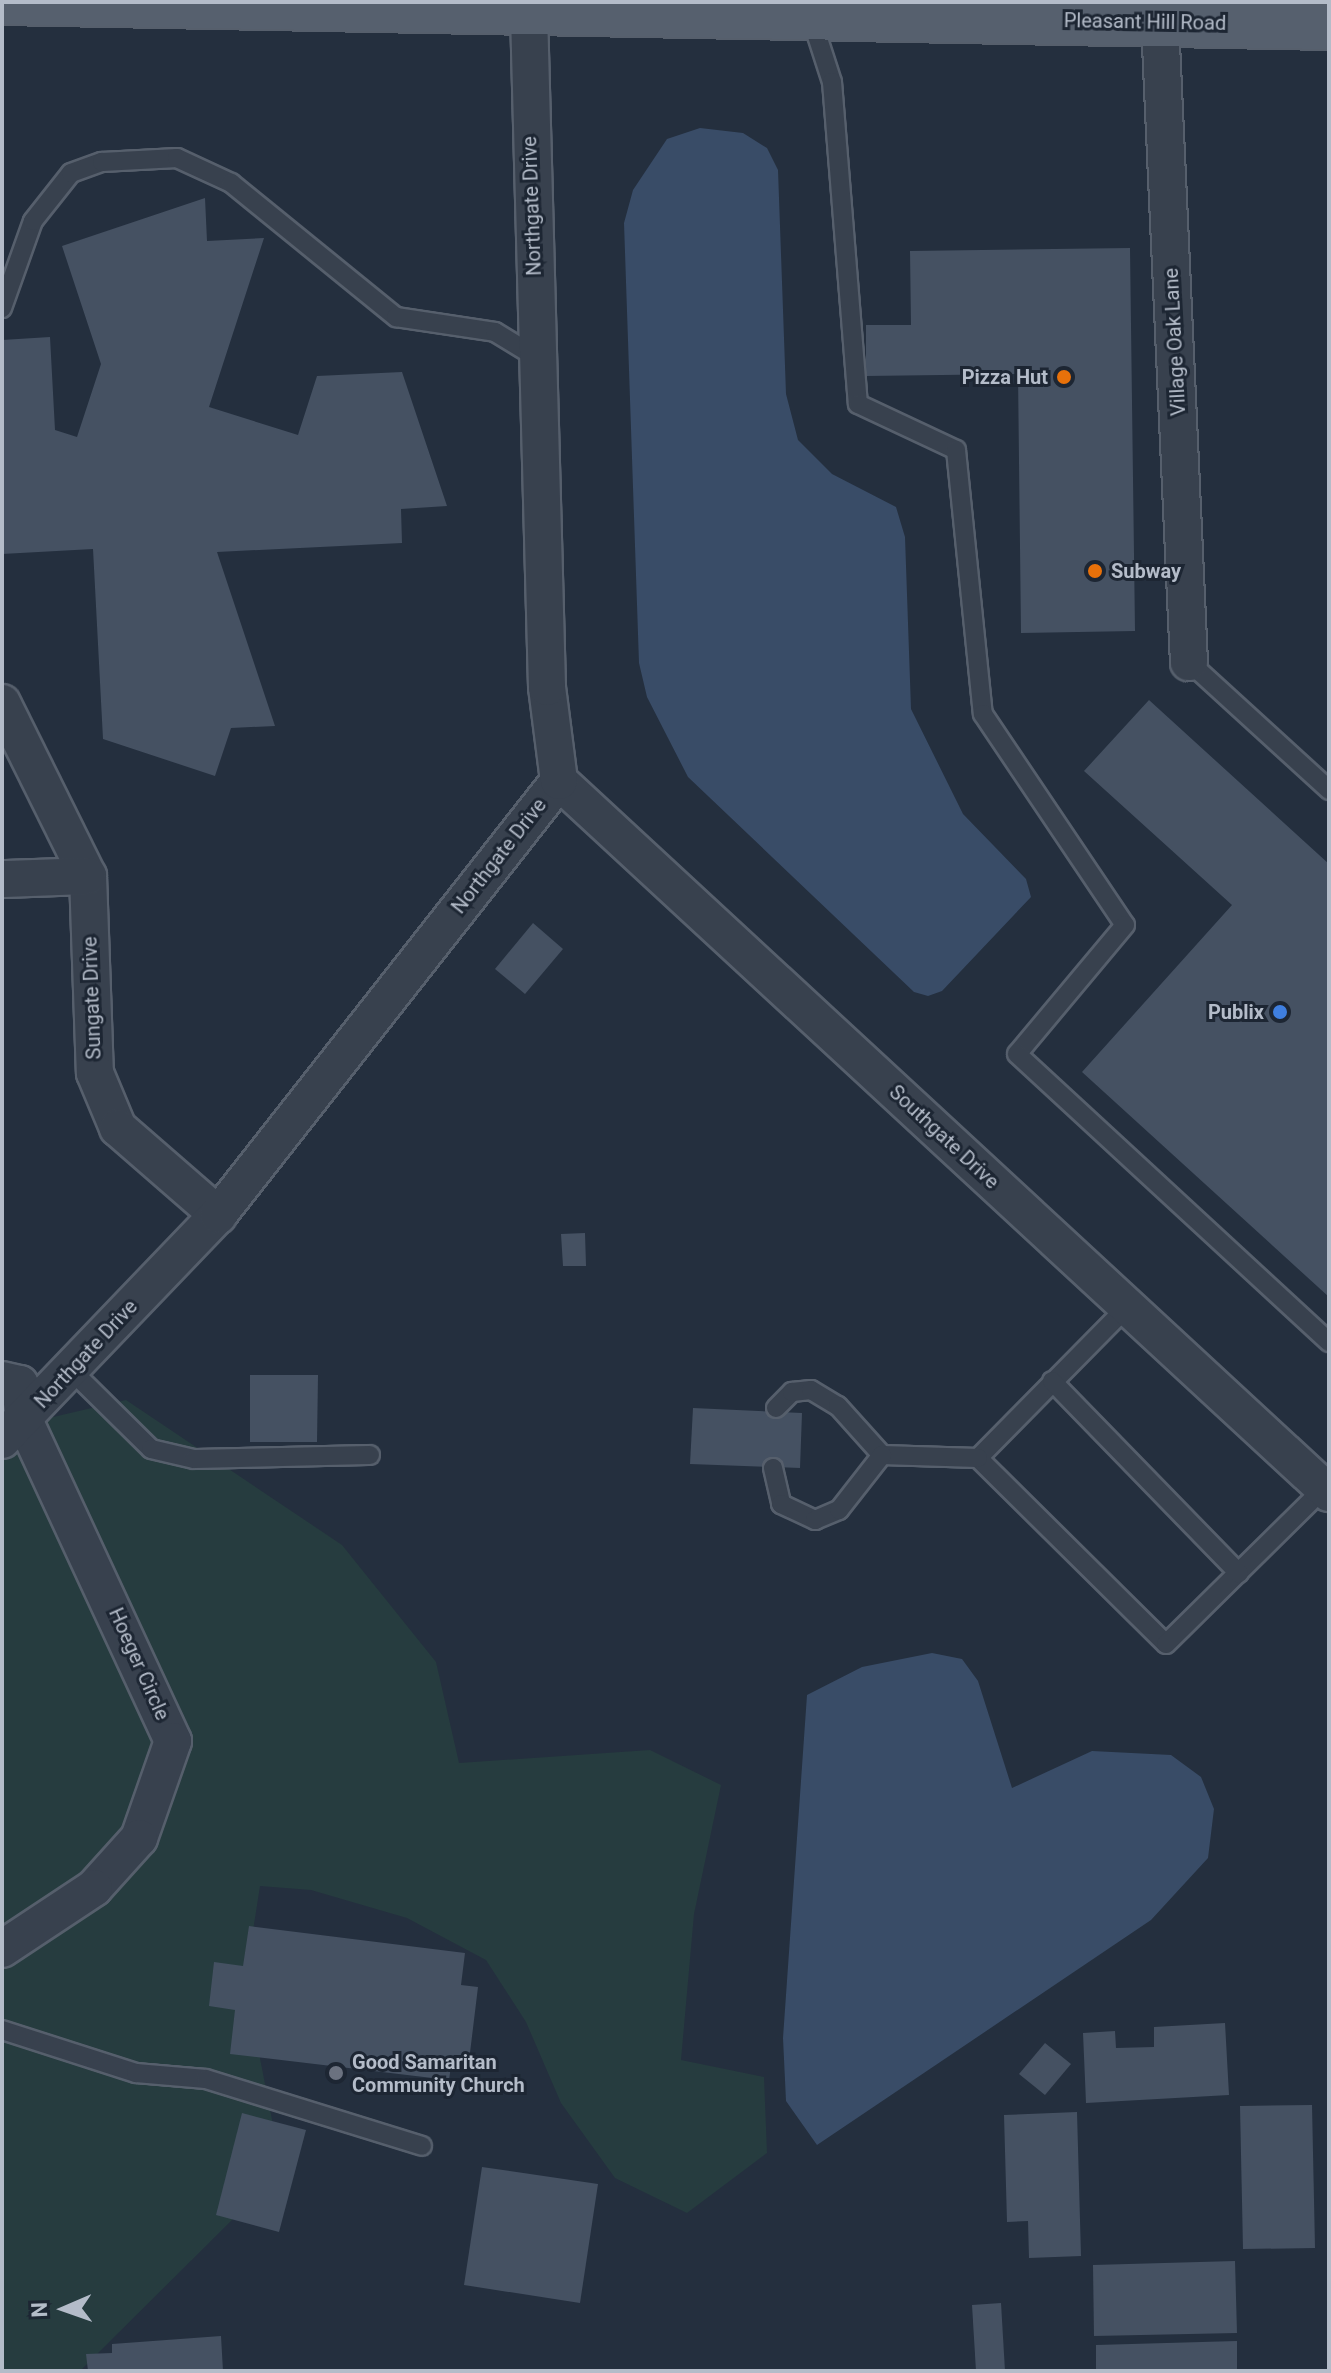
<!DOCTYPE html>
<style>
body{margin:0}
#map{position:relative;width:1331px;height:2373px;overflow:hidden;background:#242f3e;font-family:Roboto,sans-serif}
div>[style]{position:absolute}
.green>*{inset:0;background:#263c3f}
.water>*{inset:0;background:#394c67}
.building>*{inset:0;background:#455162}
.roads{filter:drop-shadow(2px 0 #565f6c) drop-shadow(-2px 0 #565f6c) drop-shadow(0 2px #565f6c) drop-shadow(0 -2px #565f6c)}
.service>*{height:18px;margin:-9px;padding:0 9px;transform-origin:9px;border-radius:9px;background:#38414e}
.minor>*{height:36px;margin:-18px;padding:0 18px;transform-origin:18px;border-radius:18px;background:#38414e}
.primary>*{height:44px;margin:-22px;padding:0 22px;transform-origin:22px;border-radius:22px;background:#56606e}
.dots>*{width:22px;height:22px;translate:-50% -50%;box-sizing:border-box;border:4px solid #1d2633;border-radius:50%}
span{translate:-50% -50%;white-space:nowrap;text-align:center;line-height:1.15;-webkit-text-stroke:6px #1d2633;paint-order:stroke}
.street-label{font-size:20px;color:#b4bcc9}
.poi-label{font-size:20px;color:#b4bcc9;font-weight:700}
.right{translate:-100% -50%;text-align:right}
.left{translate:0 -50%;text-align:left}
.frame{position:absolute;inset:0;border:4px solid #b4bcc9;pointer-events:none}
.north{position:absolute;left:24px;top:2269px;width:80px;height:80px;-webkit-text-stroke:6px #1d2633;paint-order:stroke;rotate:268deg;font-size:22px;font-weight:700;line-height:32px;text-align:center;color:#b4bcc9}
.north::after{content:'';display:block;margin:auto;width:28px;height:36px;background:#b4bcc9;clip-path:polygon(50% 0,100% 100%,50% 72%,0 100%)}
</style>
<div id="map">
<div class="green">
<i style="clip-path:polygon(126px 1400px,342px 1545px,436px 1662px,459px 1763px,650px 1750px,721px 1785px,694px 1914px,681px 2060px,764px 2077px,767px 2153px,687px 2213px,615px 2178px,561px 2103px,526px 2022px,486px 1960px,407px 1918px,311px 1890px,260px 1886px,245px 1982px,276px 2140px,234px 2218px,80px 2371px,2px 2371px,2px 1429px)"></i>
</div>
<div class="water">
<i style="clip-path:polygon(700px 128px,743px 133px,767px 148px,778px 170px,786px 394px,798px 440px,832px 474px,896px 507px,905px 537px,911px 709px,963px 814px,1026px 879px,1031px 897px,942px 991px,928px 996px,914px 992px,688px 777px,647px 697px,639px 663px,624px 223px,633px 190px,667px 139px)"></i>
<i style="clip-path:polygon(932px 1653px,962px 1659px,978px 1681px,1012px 1788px,1092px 1751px,1171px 1755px,1201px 1777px,1214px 1809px,1208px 1858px,1151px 1920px,817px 2145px,786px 2101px,783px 2038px,807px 1695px,862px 1667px)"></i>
</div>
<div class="building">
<i style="clip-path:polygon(205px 198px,207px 241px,264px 238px,209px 407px,298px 435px,317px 376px,402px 372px,447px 506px,401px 509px,402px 543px,217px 552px,275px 726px,231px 728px,215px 776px,103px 739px,93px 549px,2px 554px,2px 340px,50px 337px,55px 430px,77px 437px,101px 364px,62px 246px)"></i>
<i style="clip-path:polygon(1130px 248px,1135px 631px,1021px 633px,1018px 374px,866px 376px,866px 325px,911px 325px,910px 251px)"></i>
<i style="clip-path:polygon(1149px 700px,1329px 864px,1329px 1297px,1082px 1072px,1232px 905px,1084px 771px)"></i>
<i style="clip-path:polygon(533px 923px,563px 949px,525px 994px,495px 969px)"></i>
<i style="clip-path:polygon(585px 1233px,586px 1266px,563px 1266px,561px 1234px)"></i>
<i style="clip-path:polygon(250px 1375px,318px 1375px,317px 1442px,250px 1442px)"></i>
<i style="clip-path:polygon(693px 1408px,802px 1413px,800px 1468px,690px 1464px)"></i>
<i style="clip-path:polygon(249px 1926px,465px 1953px,461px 1985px,478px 1987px,469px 2061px,452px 2059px,449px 2080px,230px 2054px,235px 2010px,209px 2006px,214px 1962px,243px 1966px)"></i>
<i style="clip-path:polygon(1225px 2023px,1229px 2095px,1086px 2103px,1083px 2033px,1115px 2031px,1116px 2048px,1154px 2047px,1154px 2027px)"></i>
<i style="clip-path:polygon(1045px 2043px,1071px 2064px,1045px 2095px,1019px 2074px)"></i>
<i style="clip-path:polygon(1312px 2105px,1315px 2248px,1243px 2249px,1240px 2106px)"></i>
<i style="clip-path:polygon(1077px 2112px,1081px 2256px,1029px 2258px,1028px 2221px,1007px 2222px,1004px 2115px)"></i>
<i style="clip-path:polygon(242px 2113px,306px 2130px,279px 2232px,216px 2215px)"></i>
<i style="clip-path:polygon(482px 2167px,598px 2184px,580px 2303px,464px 2285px)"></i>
<i style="clip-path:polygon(1235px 2261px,1237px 2333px,1094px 2336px,1093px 2265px)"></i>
<i style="clip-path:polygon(1001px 2303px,1005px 2371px,976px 2371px,972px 2305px)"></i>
<i style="clip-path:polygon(221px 2336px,223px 2371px,88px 2371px,86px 2354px,112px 2353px,112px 2344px)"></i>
<i style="clip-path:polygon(1237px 2341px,1237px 2371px,1096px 2371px,1096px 2345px)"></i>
</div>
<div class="roads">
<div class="service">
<i style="left:811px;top:17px;width:68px;rotate:72.1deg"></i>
<i style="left:832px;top:82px;width:323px;rotate:85.4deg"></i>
<i style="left:858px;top:404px;width:108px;rotate:25.1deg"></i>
<i style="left:956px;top:450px;width:265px;rotate:84.2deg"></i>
<i style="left:983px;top:714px;width:254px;rotate:56.1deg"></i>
<i style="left:1125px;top:925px;width:168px;rotate:129.9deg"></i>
<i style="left:1017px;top:1054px;width:425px;rotate:42.7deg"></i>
<i style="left:2px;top:308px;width:92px;rotate:-70.4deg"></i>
<i style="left:33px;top:221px;width:61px;rotate:-51.6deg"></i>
<i style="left:71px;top:173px;width:33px;rotate:-20deg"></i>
<i style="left:102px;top:162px;width:75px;rotate:-3.1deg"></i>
<i style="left:177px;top:158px;width:60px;rotate:24.8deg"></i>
<i style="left:231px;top:183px;width:213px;rotate:39.1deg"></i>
<i style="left:396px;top:317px;width:100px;rotate:8.6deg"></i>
<i style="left:495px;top:332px;width:48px;rotate:31.4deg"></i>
<i style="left:1189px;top:662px;width:190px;rotate:42.4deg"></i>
<i style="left:1127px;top:1307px;width:212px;rotate:134.6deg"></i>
<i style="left:978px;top:1458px;width:264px;rotate:44.7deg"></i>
<i style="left:1166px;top:1644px;width:222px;rotate:-44.6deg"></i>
<i style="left:71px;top:1370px;width:112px;rotate:44.6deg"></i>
<i style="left:151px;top:1449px;width:44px;rotate:13.1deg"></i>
<i style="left:194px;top:1459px;width:176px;rotate:-1.3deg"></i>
<i style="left:1052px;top:1381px;width:268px;rotate:45.8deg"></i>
<i style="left:776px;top:1408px;width:23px;rotate:-45deg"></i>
<i style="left:792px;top:1392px;width:19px;rotate:-6deg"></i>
<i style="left:811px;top:1390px;width:31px;rotate:31deg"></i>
<i style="left:838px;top:1406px;width:66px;rotate:48.1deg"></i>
<i style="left:882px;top:1455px;width:96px;rotate:1.8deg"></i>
<i style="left:773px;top:1468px;width:37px;rotate:77deg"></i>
<i style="left:781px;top:1504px;width:38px;rotate:25deg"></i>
<i style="left:815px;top:1520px;width:26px;rotate:-23deg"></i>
<i style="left:839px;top:1510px;width:70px;rotate:-52deg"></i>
<i style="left:2px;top:2030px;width:141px;rotate:17.8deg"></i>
<i style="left:136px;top:2073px;width:70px;rotate:4.9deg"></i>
<i style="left:206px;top:2079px;width:226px;rotate:17.2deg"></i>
</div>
<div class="minor">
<i style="left:1160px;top:22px;width:641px;rotate:87.41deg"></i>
<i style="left:2px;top:703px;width:193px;rotate:63.6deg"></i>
<i style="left:88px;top:876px;width:197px;rotate:88deg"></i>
<i style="left:95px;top:1073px;width:60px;rotate:67.3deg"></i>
<i style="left:118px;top:1128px;width:133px;rotate:41deg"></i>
<i style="left:559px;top:781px;width:1049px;rotate:42.76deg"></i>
<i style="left:2px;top:879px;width:86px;rotate:-2deg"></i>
<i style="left:2px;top:1380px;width:18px;rotate:13deg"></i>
<i style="left:20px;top:1384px;width:36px;rotate:84deg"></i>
<i style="left:24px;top:1420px;width:354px;rotate:65.1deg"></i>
<i style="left:173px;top:1741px;width:103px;rotate:109.3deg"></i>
<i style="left:139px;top:1838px;width:67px;rotate:132deg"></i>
<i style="left:94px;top:1888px;width:110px;rotate:146.5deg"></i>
<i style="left:2px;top:1440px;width:312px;rotate:-46.2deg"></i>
<i style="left:218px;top:1215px;width:552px;rotate:-51.84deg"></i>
<i style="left:559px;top:781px;width:95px;rotate:-97.3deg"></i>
<i style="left:547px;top:687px;width:673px;rotate:-91.53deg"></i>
</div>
<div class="primary">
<i style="left:2px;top:2px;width:1327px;rotate:1.08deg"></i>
</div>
</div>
<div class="dots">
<i style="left:1064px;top:377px;background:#e8710a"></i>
<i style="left:1095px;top:571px;background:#e8710a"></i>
<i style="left:1280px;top:1012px;background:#3f7fe0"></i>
<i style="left:336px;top:2073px;background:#6b7280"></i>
</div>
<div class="street-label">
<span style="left:1145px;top:22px;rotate:1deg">Pleasant Hill Road</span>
<span style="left:532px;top:206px;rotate:-92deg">Northgate Drive</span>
<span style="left:1175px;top:342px;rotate:-93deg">Village Oak Lane</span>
<span style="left:499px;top:856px;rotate:-52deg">Northgate Drive</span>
<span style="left:92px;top:998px;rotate:-92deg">Sungate Drive</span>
<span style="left:944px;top:1137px;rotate:43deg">Southgate Drive</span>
<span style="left:86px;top:1354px;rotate:-47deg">Northgate Drive</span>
<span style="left:139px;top:1664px;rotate:66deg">Hoeger Circle</span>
</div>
<div class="poi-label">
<span class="right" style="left:1048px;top:377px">Pizza Hut</span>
<span class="left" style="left:1111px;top:571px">Subway</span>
<span class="right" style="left:1264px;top:1012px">Publix</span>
<span class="left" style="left:352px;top:2074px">Good Samaritan<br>Community Church</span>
</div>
<div class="frame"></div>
<div class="north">N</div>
</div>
